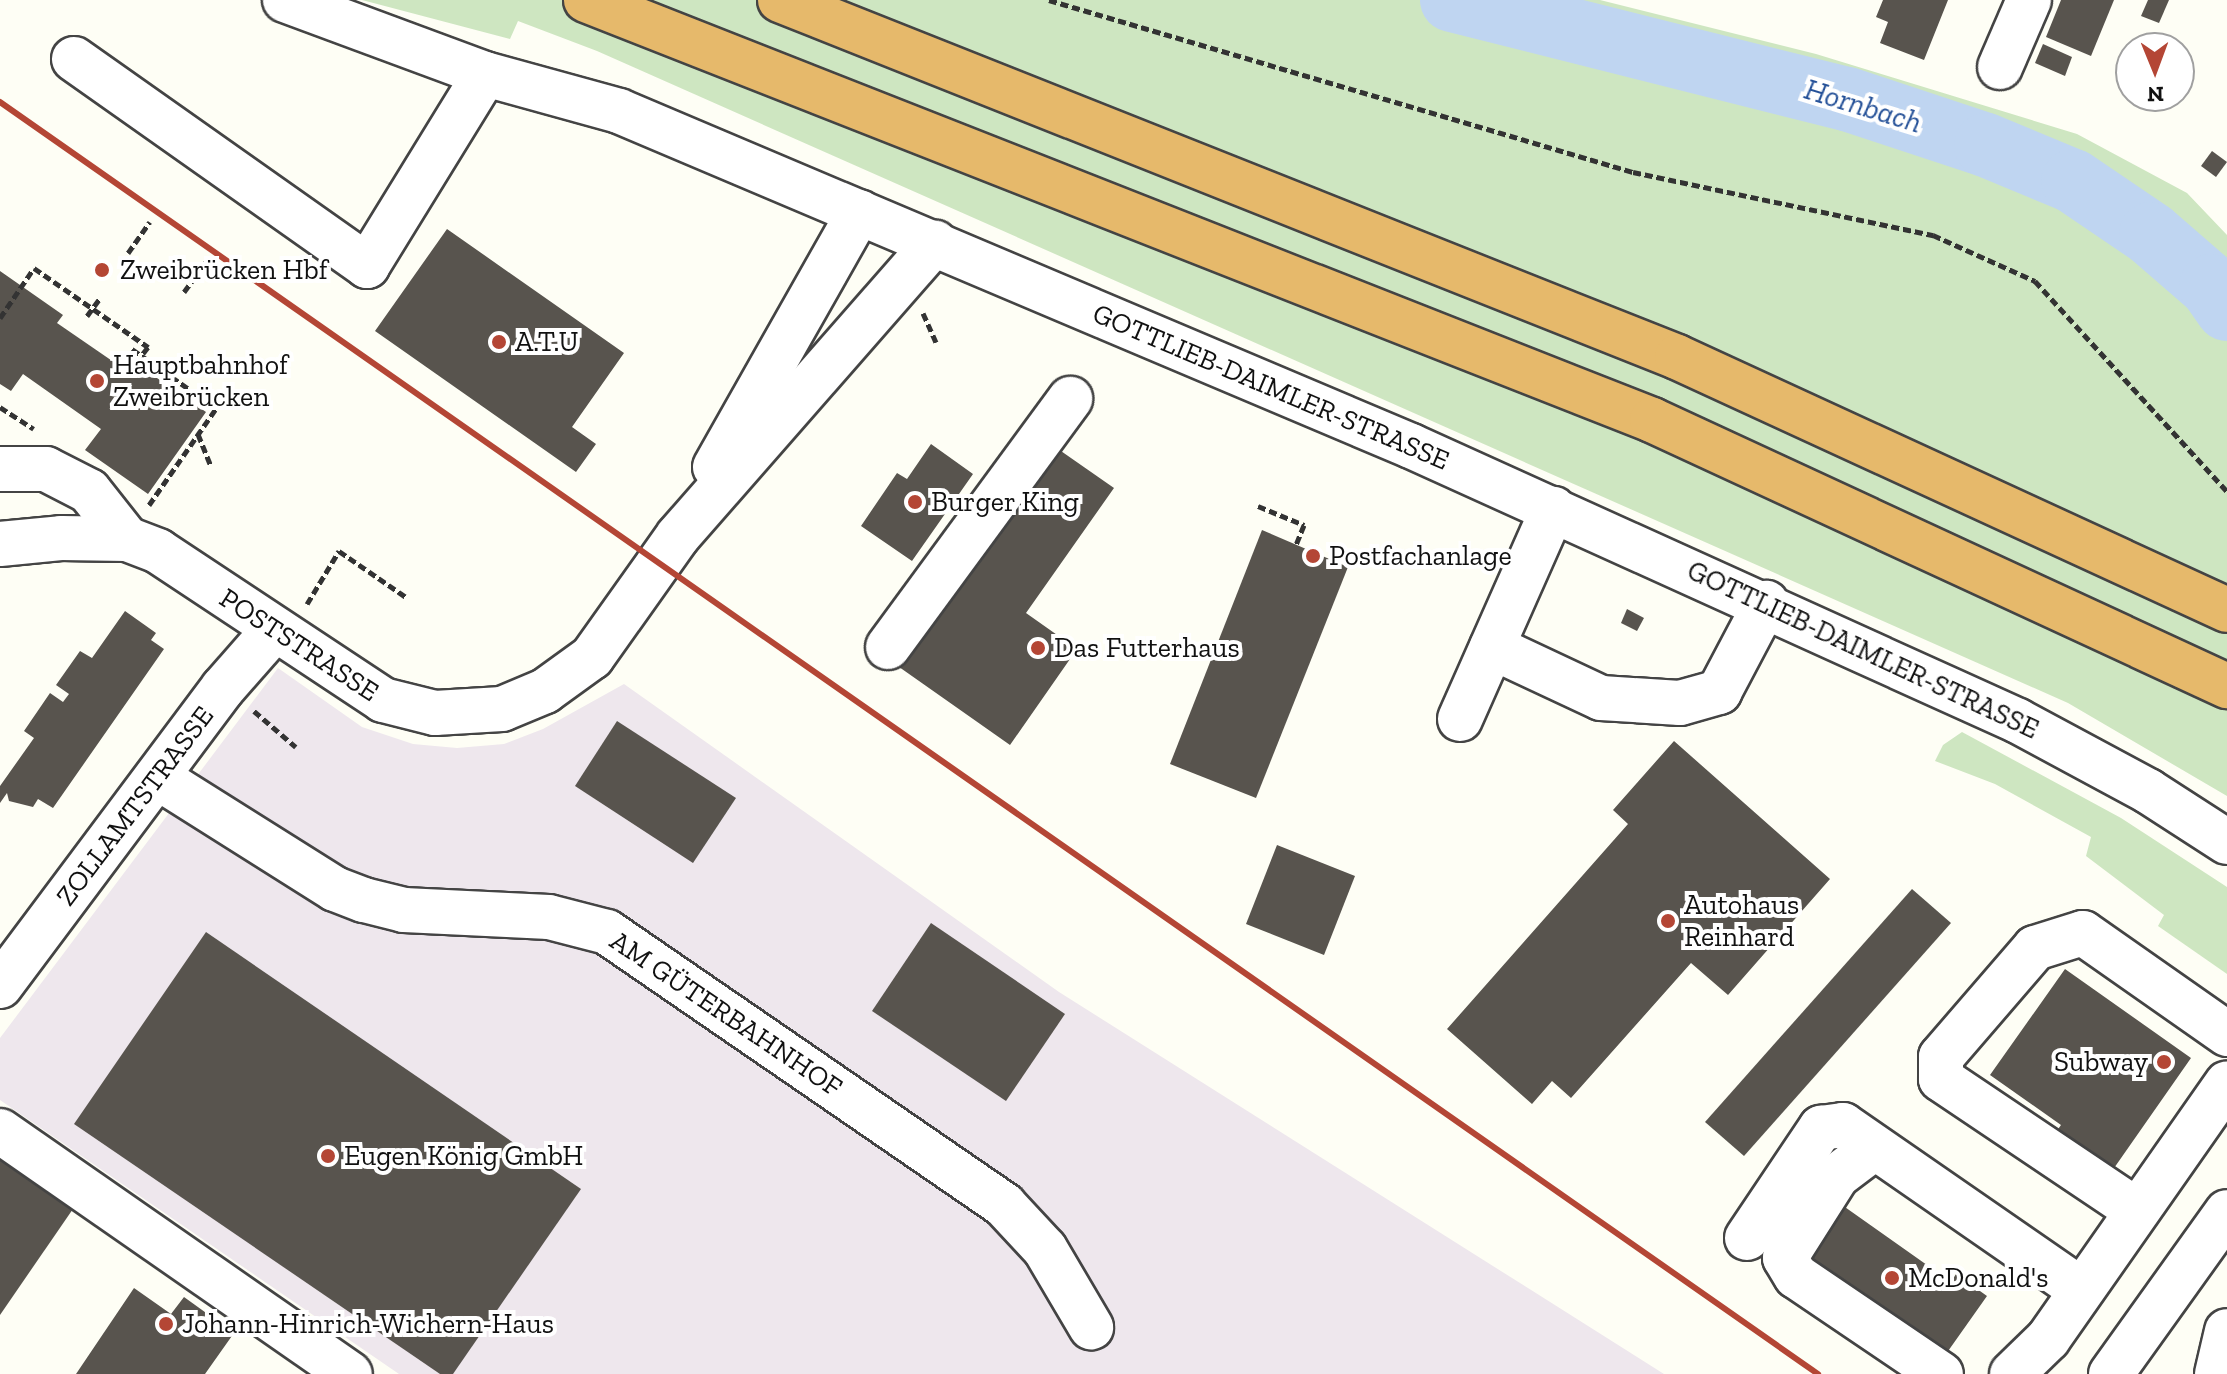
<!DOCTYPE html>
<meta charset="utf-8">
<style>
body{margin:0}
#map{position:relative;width:2227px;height:1374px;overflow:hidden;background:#fefef5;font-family:"Zilla Slab",serif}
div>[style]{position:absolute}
.industrial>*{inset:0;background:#eee7ed}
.green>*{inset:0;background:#cee6c1}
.river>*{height:64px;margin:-32px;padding:0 32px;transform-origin:32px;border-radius:32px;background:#bfd5f1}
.building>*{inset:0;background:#58544e}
.path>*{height:5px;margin-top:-2.5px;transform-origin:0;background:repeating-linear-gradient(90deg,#333 0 8px,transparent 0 12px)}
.roads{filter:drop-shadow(2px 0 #444) drop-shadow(-2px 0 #444) drop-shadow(0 2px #444) drop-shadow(0 -2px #444)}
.minor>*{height:44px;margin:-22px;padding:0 22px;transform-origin:22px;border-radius:22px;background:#fff}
.highway>*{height:44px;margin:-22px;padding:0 22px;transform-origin:22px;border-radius:22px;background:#e6b96b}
.rail>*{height:6px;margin:-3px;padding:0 3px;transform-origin:3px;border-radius:3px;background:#b44635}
.dots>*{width:22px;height:22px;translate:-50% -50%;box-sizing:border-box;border:4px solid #fff;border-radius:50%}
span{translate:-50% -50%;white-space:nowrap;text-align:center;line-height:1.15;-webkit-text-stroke:8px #fff;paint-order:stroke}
.poi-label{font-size:28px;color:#111}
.left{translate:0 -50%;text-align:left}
.right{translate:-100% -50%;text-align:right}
.street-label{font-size:28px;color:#111}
.water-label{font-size:30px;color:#255198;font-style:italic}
.north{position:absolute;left:2115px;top:32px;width:80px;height:80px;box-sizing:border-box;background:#fff;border:2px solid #a0a0a0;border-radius:50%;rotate:179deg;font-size:22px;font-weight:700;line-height:32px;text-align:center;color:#111}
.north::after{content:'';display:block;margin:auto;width:28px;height:36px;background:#b44635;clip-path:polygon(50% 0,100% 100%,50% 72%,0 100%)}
</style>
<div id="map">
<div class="industrial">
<i style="clip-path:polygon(278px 668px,362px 727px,413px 744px,457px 748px,504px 744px,543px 729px,624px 684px,1059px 992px,1664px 1374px,399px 1374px,0 1100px,0 1038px)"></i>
</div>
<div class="green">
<i style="clip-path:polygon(362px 0,1600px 0,1816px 54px,2077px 134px,2187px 193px,2227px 235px,2227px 796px,2068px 703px,597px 51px,518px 21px,510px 39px)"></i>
<i style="clip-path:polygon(1962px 732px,2121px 818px,2227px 887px,2227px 974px,2158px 926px,2164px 915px,2086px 856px,2091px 837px,1995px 784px,1935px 761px,1943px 745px)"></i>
</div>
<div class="river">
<i style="left:1452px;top:0;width:407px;rotate:14.1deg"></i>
<i style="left:1847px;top:99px;width:146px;rotate:18.3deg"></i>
<i style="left:1986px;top:145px;width:94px;rotate:22.5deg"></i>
<i style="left:2073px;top:181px;width:94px;rotate:34.2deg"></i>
<i style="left:2151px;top:234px;width:79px;rotate:40.9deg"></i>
<i style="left:2211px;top:286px;width:28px;rotate:55deg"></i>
</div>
<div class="building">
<i style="clip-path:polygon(1883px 0,1948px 0,1924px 60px,1880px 43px,1888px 22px,1876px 17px)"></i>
<i style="clip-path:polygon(2061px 0,2114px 0,2091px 56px,2046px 37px)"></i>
<i style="clip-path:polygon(2148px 0,2169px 0,2159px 23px,2141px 16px)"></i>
<i style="clip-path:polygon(2043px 44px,2072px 57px,2065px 76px,2035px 63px)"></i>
<i style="clip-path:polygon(2212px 151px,2227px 162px,2216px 177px,2201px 166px)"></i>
<i style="clip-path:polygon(447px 229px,624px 353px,572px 427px,596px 444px,576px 472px,375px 331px)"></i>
<i style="clip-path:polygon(0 271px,63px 315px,57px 323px,137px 378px,144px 369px,206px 412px,148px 494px,85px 450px,101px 429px,23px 374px,11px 391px,0 384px)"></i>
<i style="clip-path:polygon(1048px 442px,1114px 488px,1026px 613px,1077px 649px,1010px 745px,892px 662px)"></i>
<i style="clip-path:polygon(931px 444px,973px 474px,912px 561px,861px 526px,897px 473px,907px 479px)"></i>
<i style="clip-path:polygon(1262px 530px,1348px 567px,1256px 798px,1170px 764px)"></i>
<i style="clip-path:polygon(1627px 609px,1644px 618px,1637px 631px,1621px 623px)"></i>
<i style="clip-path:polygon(125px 611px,156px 633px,151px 640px,164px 649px,53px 808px,38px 799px,33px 807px,9px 801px,7px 793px,0 803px,0 786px,34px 738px,24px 731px,50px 693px,63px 702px,69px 694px,56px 685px,80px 651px,92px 658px)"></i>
<i style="clip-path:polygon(617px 721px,736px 798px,693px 863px,575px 786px)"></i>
<i style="clip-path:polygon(1674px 741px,1830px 879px,1728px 995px,1691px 963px,1571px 1098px,1552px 1081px,1532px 1104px,1447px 1029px,1628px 824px,1613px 810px)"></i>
<i style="clip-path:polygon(1277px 845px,1355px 876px,1324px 955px,1246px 924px)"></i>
<i style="clip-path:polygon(1912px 889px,1951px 923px,1744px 1156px,1705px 1122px)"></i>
<i style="clip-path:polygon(931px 923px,1065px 1014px,1006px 1101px,872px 1011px)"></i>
<i style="clip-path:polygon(206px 932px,581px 1189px,453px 1374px,440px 1374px,74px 1124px)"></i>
<i style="clip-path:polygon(2065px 969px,2191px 1058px,2112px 1171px,2056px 1132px,2061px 1125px,1990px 1075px)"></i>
<i style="clip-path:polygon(0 1156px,75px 1206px,0 1315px)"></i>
<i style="clip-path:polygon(1842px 1205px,1951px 1282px,1956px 1274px,1987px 1296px,1946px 1354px,1806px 1256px)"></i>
<i style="clip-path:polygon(134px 1288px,171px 1314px,184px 1297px,234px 1333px,205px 1374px,76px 1374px)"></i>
</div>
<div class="path">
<i style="left:1049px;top:0;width:609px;rotate:16.41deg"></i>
<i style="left:1633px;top:172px;width:307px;rotate:11.9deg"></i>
<i style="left:1933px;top:235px;width:112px;rotate:24.3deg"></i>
<i style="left:2035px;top:281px;width:285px;rotate:47.6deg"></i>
<i style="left:128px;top:253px;width:38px;rotate:-55deg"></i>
<i style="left:194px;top:278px;width:21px;rotate:-53deg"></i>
<i style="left:184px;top:292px;width:17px;rotate:-54deg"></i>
<i style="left:194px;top:278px;width:9px;rotate:-144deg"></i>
<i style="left:923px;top:313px;width:32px;rotate:66deg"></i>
<i style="left:87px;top:316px;width:22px;rotate:-54deg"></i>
<i style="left:0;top:318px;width:60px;rotate:-55.8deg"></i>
<i style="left:34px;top:268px;width:139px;rotate:34.7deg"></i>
<i style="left:148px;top:347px;width:11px;rotate:128deg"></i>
<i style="left:132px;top:349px;width:103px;rotate:35.1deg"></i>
<i style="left:0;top:407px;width:40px;rotate:32.9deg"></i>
<i style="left:198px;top:434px;width:35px;rotate:68deg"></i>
<i style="left:149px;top:505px;width:124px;rotate:-55.2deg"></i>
<i style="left:1258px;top:506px;width:50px;rotate:22.4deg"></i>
<i style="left:1304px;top:525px;width:22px;rotate:112deg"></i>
<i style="left:307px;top:604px;width:62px;rotate:-58.9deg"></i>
<i style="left:339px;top:551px;width:81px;rotate:34.5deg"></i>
<i style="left:254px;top:711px;width:55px;rotate:40.6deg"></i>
</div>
<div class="roads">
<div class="minor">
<i style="left:285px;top:0;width:213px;rotate:20.3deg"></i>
<i style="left:485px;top:74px;width:139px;rotate:15.4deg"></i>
<i style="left:619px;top:111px;width:860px;rotate:22.93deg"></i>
<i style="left:1411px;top:446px;width:666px;rotate:24.37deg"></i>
<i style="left:2018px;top:721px;width:148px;rotate:28.3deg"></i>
<i style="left:2148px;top:791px;width:94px;rotate:32.8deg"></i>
<i style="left:74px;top:59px;width:359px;rotate:35.2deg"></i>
<i style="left:367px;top:266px;width:225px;rotate:-58.4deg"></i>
<i style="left:2000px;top:67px;width:73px;rotate:-66.6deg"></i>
<i style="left:715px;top:467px;width:293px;rotate:-60.5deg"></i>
<i style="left:0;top:469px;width:46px"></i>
<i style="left:46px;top:469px;width:48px;rotate:27.1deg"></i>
<i style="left:89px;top:491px;width:61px;rotate:51.6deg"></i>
<i style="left:0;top:544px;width:61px;rotate:-5.6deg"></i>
<i style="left:61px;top:538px;width:66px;rotate:0.9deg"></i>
<i style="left:127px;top:539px;width:33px;rotate:21deg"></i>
<i style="left:158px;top:551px;width:270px;rotate:33.5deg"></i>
<i style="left:383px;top:700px;width:54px;rotate:14deg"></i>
<i style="left:435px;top:713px;width:67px;rotate:-3.4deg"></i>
<i style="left:502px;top:709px;width:47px;rotate:-22.7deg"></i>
<i style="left:545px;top:691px;width:58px;rotate:-35.9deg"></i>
<i style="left:592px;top:657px;width:148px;rotate:-54.6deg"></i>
<i style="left:678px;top:536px;width:390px;rotate:-48.8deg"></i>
<i style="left:888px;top:647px;width:308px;rotate:-53.7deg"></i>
<i style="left:1492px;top:647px;width:120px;rotate:25.1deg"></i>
<i style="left:1601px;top:698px;width:79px;rotate:3.6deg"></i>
<i style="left:1680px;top:703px;width:41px;rotate:-15.8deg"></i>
<i style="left:1719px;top:692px;width:101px;rotate:-62.2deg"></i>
<i style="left:1460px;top:719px;width:230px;rotate:-66.1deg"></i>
<i style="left:157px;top:777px;width:210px;rotate:32.2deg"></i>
<i style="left:335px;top:889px;width:31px;rotate:21deg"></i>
<i style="left:364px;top:900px;width:41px;rotate:14deg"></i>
<i style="left:404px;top:910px;width:145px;rotate:2.8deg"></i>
<i style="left:549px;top:917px;width:60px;rotate:14.5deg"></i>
<i style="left:607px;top:932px;width:482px;rotate:34.5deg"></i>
<i style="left:1004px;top:1205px;width:60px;rotate:47deg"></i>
<i style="left:1045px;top:1249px;width:91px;rotate:59.5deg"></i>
<i style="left:0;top:986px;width:372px;rotate:-53.2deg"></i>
<i style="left:223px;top:688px;width:77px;rotate:-48.7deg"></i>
<i style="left:0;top:1131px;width:426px;rotate:34.8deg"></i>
<i style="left:1874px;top:1148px;width:46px;rotate:142.9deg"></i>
<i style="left:1837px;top:1176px;width:97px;rotate:122.4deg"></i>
<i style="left:1785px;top:1258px;width:21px;rotate:59deg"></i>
<i style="left:1796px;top:1276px;width:175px;rotate:34.1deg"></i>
<i style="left:2136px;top:1210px;width:235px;rotate:-146.1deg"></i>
<i style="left:1941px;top:1079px;width:22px;rotate:-90deg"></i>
<i style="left:1941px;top:1057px;width:144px;rotate:-49.2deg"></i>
<i style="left:2035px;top:948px;width:50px;rotate:-17.4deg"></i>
<i style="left:2083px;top:933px;width:176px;rotate:35deg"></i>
<i style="left:1747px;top:1238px;width:133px;rotate:-56.1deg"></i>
<i style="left:1821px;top:1128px;width:22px;rotate:-8deg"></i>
<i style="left:1843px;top:1125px;width:288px;rotate:34.7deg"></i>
<i style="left:2012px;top:1374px;width:50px;rotate:-44.2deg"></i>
<i style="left:2048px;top:1339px;width:312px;rotate:-55deg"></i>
<i style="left:2111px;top:1374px;width:199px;rotate:-54.4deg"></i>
<i style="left:2217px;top:1374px;width:44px;rotate:-76.9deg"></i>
</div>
<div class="highway">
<i style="left:586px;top:0;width:1146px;rotate:21.5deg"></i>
<i style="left:1652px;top:420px;width:634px;rotate:24.83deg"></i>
<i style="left:780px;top:0;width:965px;rotate:21.7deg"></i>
<i style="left:1677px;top:357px;width:605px;rotate:24.7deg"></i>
</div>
</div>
<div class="rail">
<i style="left:0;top:102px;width:2219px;rotate:34.98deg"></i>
</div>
<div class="dots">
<i style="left:102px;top:270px;background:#b44635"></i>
<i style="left:499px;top:342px;background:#b44635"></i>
<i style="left:97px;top:381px;background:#b44635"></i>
<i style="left:915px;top:502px;background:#b44635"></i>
<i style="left:1313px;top:556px;background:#b44635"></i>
<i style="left:1038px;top:648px;background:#b44635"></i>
<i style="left:1668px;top:921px;background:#b44635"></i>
<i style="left:2164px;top:1062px;background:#b44635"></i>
<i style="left:328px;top:1156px;background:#b44635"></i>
<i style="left:1892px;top:1278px;background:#b44635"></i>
<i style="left:166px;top:1324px;background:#b44635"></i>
</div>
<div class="poi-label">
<span class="left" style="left:120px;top:270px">Zweibrücken Hbf</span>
<span class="left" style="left:515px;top:342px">A.T.U</span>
<span class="left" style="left:113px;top:381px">Hauptbahnhof<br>Zweibrücken</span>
<span class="left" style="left:931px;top:502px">Burger King</span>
<span class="left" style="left:1329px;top:556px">Postfachanlage</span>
<span class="left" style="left:1054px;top:648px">Das Futterhaus</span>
<span class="left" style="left:1684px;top:921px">Autohaus<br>Reinhard</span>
<span class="right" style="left:2148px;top:1062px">Subway</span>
<span class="left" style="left:344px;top:1156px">Eugen König GmbH</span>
<span class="left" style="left:1908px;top:1278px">McDonald's</span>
<span class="left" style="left:182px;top:1324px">Johann-Hinrich-Wichern-Haus</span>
</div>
<div class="street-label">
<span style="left:1271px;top:387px;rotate:23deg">GOTTLIEB-DAIMLER-STRASSE</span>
<span style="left:299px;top:645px;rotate:33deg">POSTSTRASSE</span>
<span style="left:1863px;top:650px;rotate:25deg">GOTTLIEB-DAIMLER-STRASSE</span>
<span style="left:135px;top:806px;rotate:-53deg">ZOLLAMTSTRASSE</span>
<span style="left:726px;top:1014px;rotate:34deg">AM GÜTERBAHNHOF</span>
</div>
<div class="water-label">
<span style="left:1863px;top:106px;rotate:17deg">Hornbach</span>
</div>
<div class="north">N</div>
</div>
